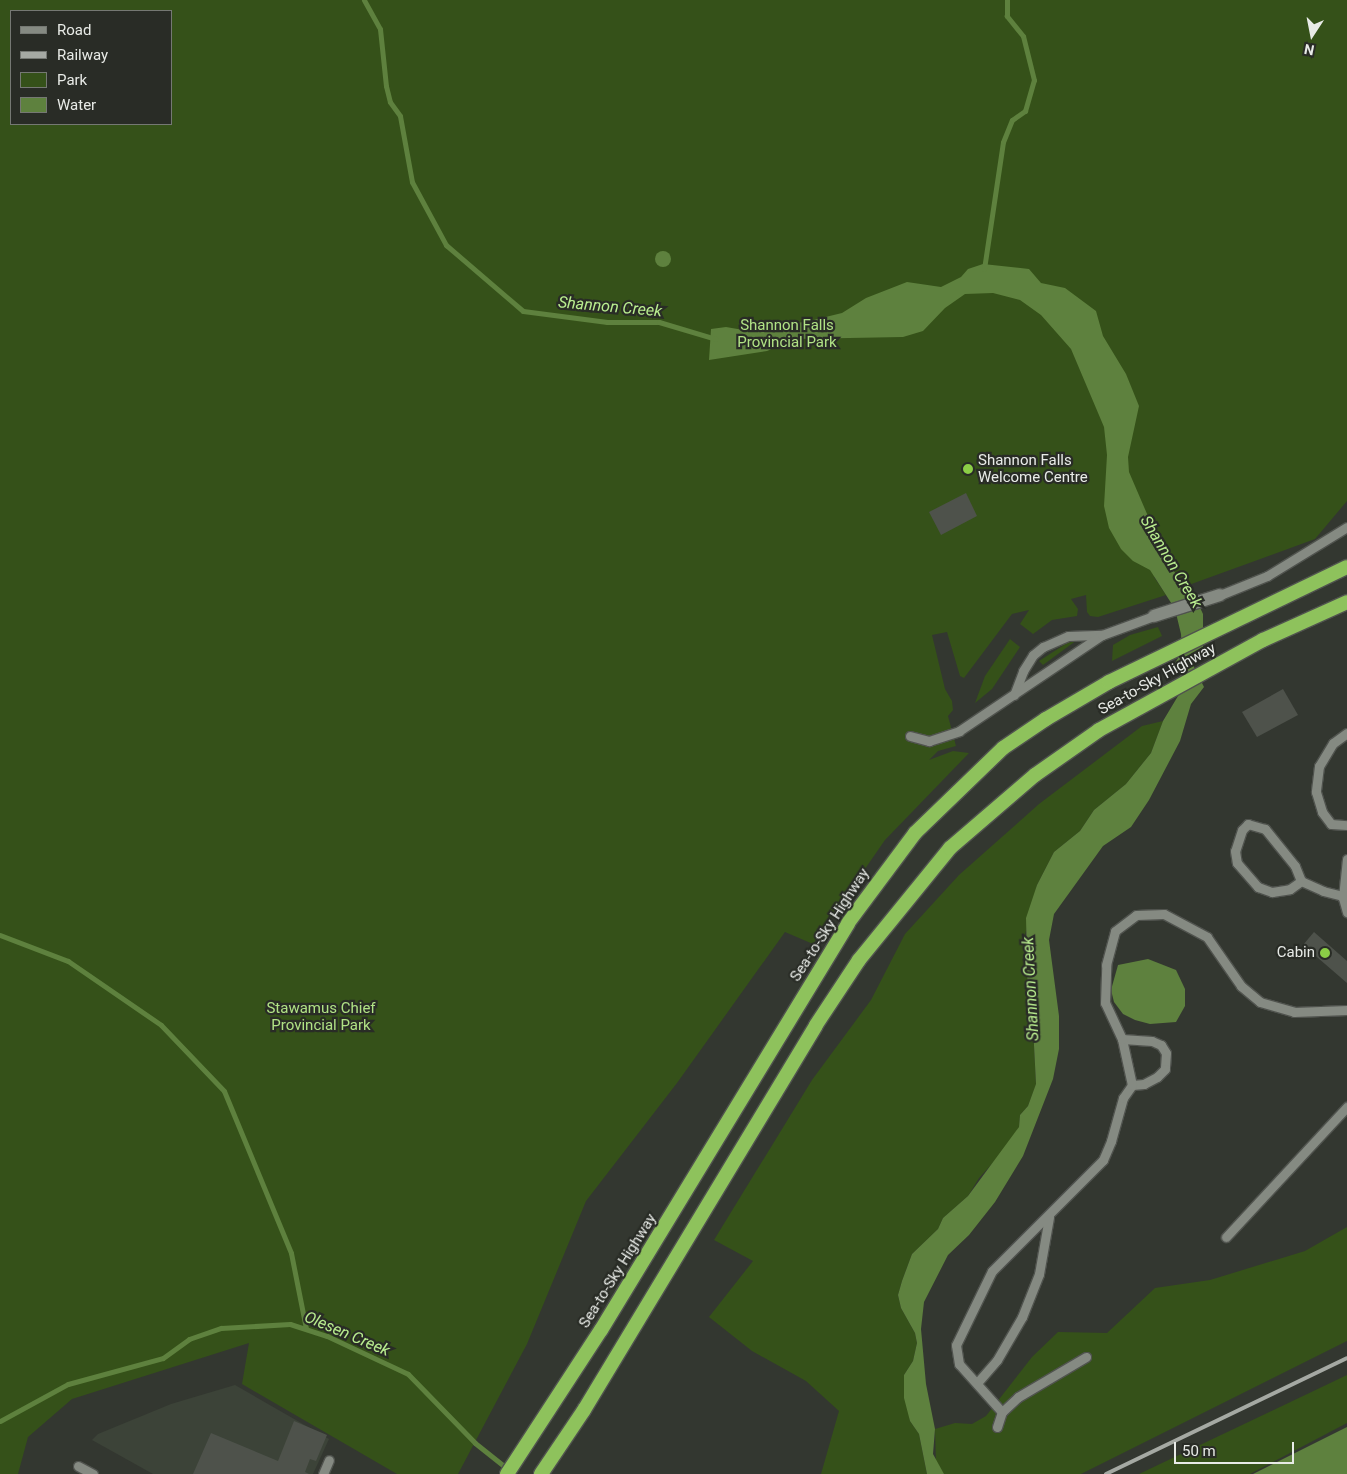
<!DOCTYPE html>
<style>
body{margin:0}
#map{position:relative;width:1347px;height:1474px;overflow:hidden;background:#333730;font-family:Roboto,sans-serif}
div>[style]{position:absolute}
.built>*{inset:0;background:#3c4338}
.green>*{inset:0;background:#355119}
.water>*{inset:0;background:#5e813e}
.round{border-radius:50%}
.stream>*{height:5px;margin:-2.5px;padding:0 2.5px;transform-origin:2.5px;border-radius:2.5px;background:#5e813e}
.building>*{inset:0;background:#4e524b}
.roads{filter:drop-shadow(1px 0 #50534e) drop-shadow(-1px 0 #50534e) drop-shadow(0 1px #50534e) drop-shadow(0 -1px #50534e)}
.service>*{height:9px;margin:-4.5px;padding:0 4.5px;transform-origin:4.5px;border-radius:4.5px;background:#858a82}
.minor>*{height:12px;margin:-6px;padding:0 6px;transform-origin:6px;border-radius:6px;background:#858a82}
.trunk>*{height:14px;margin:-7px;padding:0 7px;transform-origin:7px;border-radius:7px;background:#8ec25c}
.rail>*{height:4px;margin:-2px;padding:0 2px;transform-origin:2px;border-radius:2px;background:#a5a9a3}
.dots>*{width:14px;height:14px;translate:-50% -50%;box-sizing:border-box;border:2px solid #292c26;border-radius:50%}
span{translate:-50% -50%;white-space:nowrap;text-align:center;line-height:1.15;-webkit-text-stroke:4.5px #292c26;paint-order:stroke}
.park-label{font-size:15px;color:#b0e285}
.poi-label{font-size:15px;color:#e8ebe7}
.left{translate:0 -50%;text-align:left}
.right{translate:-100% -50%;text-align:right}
.street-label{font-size:15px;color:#e8ebe7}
.water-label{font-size:16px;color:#b9ed8f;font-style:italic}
.legend{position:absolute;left:10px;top:10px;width:162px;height:115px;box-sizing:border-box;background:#292c26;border:1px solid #757873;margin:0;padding:6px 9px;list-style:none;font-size:15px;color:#e8ebe7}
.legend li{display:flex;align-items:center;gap:10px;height:25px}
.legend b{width:25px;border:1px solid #757873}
.north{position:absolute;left:1287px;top:10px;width:50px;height:50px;-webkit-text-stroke:4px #292c26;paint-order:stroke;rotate:191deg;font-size:14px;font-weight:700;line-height:20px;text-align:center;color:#e8ebe7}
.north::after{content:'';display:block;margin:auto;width:18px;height:22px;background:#e8ebe7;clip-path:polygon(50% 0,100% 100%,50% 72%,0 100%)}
.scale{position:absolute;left:1174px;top:1442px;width:120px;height:22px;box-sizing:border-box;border:2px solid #e8ebe7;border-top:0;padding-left:6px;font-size:15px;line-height:18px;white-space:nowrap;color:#e8ebe7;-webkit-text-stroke:4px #292c26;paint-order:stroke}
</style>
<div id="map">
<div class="built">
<i style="clip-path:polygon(235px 1385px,329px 1439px,313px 1474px,153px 1474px,92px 1440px,98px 1434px,171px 1404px)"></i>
</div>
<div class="green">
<i style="clip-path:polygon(evenodd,0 0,1347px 0,1347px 501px,1315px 539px,1186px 586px,1174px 571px,1154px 577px,1166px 595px,1098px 617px,1090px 616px,1087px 612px,1086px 595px,1071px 599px,1078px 609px,1077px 616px,1052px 620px,1033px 634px,1020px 624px,1029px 610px,1012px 614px,964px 678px,960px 676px,947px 632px,932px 635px,945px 689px,952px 701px,953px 710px,948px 716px,956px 746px,938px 751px,929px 760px,953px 751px,969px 753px,885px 840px,813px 944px,785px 932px,677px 1083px,586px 1201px,527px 1344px,458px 1474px,397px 1474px,242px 1384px,249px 1343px,72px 1399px,28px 1437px,18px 1474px,0 1474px,0 0,11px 11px,171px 11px,171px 124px,11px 124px,11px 11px)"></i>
<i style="clip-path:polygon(1158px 627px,1162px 636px,1112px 661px,1113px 645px,1130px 635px)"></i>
<i style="clip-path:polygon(1010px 639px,1020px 647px,992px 689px,975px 703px,985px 676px)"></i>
<i style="clip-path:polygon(1077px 640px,1043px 665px,1039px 661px,1067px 643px)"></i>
<i style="clip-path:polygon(1163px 721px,1151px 753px,1126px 784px,1094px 810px,1080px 831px,1054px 852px,1037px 885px,1024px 939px,1028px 956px,1028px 1003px,1033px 1026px,1036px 1085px,1028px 1106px,1020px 1115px,1019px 1127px,1011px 1143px,979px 1178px,968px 1196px,943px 1218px,938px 1229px,912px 1254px,902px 1281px,898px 1295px,901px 1308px,915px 1333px,917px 1343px,913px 1361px,904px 1375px,910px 1421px,919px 1434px,927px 1474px,821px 1474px,839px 1411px,806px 1381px,752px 1351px,709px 1317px,753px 1261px,714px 1240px,812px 1080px,871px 1000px,905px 934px,959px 875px,1039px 804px,1142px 726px)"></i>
<i style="clip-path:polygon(1347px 1227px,1347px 1341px,1081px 1474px,944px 1474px,936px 1464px,935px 1429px,955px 1423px,972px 1424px,986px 1416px,1032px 1357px,1058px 1332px,1107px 1333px,1155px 1288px,1210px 1280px,1305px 1251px)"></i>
<i style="clip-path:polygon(1347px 1375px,1347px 1423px,1250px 1474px,1139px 1474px)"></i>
</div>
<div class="water">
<i class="round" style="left:655px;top:251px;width:16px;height:16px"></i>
<i style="clip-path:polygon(983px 264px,1029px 269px,1041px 283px,1065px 288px,1096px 311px,1103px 336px,1126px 374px,1139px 406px,1128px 457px,1129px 472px,1169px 565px,1196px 599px,1203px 614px,1203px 651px,1192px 663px,1204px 687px,1191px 704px,1180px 741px,1149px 800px,1131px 827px,1103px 846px,1054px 914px,1049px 940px,1059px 1016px,1059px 1049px,1053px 1079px,1023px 1156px,995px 1202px,969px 1235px,948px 1255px,924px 1302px,921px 1329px,926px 1384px,935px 1429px,933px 1454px,944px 1474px,927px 1474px,919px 1434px,910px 1421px,904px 1398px,904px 1375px,913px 1361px,917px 1343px,915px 1333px,901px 1308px,898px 1295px,902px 1281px,912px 1254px,938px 1229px,943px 1218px,968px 1196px,1019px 1127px,1020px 1115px,1028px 1106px,1036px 1084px,1033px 1026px,1028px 1003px,1026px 918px,1037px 885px,1054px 852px,1080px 831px,1094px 810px,1126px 784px,1151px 753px,1163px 721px,1178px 696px,1181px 672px,1174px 665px,1182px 651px,1181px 634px,1175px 609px,1150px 570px,1133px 561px,1121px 549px,1109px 528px,1104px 506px,1107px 455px,1104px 427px,1071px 349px,1041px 315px,1020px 300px,993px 293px,965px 294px,945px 308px,923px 331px,903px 337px,795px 339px,767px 351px,709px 360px,711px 329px,726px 327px,749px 331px,809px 321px,842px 313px,866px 298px,907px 282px,941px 287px,961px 277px,968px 269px)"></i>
<i style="clip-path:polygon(1148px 959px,1176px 970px,1185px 989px,1185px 1006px,1176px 1022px,1150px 1024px,1135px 1020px,1123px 1014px,1114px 1002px,1111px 990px,1118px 965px)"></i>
<i style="clip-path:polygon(1347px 1427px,1347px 1474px,1253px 1474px)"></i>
</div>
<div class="stream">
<i style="left:364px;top:0;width:33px;rotate:61deg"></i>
<i style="left:380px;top:29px;width:57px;rotate:84deg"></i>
<i style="left:386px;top:86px;width:16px;rotate:76deg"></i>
<i style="left:390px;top:102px;width:17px;rotate:54deg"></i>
<i style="left:400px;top:116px;width:67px;rotate:79.7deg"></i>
<i style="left:412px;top:182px;width:72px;rotate:61.6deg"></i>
<i style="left:446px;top:245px;width:101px;rotate:40.6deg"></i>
<i style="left:523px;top:311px;width:85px;rotate:7.5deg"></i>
<i style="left:607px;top:322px;width:52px"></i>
<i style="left:659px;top:322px;width:59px;rotate:16.6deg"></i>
<i style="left:984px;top:269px;width:128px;rotate:-81.5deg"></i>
<i style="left:1003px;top:142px;width:24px;rotate:-68deg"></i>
<i style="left:1012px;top:120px;width:16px;rotate:-35deg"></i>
<i style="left:1025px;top:111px;width:32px;rotate:-74deg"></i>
<i style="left:1034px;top:80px;width:45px;rotate:-104deg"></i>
<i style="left:1023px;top:36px;width:26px;rotate:-129deg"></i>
<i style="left:1007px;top:16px;width:16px;rotate:-90deg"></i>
<i style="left:0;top:935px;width:73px;rotate:20.9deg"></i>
<i style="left:68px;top:961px;width:113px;rotate:34.5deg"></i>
<i style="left:161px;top:1025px;width:91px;rotate:46.3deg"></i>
<i style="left:224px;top:1091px;width:175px;rotate:67.5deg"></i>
<i style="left:291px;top:1253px;width:77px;rotate:78.8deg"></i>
<i style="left:0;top:1421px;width:77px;rotate:-28.6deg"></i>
<i style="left:68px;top:1384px;width:98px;rotate:-15.3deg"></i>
<i style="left:163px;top:1358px;width:32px;rotate:-36deg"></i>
<i style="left:189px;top:1339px;width:34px;rotate:-19deg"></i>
<i style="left:221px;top:1328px;width:69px;rotate:-3.3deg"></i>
<i style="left:290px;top:1324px;width:39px;rotate:18deg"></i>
<i style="left:327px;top:1336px;width:89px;rotate:25.1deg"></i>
<i style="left:408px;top:1374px;width:96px;rotate:45.8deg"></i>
<i style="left:475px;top:1443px;width:43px;rotate:38.5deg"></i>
</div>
<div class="building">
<i style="clip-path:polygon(966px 493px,977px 516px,941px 535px,929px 512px)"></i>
<i style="clip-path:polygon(1283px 689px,1298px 715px,1257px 737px,1242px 712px)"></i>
<i style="clip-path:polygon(1314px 932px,1347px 961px,1347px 983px,1303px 945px)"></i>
<i style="clip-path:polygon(294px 1421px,327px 1435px,316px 1461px,310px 1459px,305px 1472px,309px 1474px,193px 1474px,211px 1433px,278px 1461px)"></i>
</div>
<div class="roads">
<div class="service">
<i style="left:1220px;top:595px;width:51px;rotate:-22deg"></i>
<i style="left:1267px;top:576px;width:94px;rotate:-31.5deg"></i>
<i style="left:1014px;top:695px;width:26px;rotate:-69deg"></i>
<i style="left:1023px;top:671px;width:19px;rotate:-58deg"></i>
<i style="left:1033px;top:655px;width:13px;rotate:-39deg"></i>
<i style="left:1043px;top:647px;width:27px;rotate:-24deg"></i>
<i style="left:1068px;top:636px;width:34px;rotate:-2deg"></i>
<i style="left:1347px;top:733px;width:17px;rotate:144deg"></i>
<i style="left:1333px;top:743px;width:27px;rotate:121deg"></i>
<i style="left:1319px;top:766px;width:26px;rotate:97deg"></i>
<i style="left:1316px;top:792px;width:21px;rotate:73deg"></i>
<i style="left:1322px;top:812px;width:15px;rotate:53deg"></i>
<i style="left:1331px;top:824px;width:16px;rotate:4deg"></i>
<i style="left:910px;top:736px;width:20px;rotate:15deg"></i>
<i style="left:929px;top:741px;width:32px;rotate:-18deg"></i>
<i style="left:959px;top:731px;width:172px;rotate:-33.9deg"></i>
<i style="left:1102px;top:635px;width:55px;rotate:-20.1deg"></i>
<i style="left:1347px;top:859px;width:39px;rotate:96deg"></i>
<i style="left:1343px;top:898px;width:15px;rotate:74deg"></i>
<i style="left:1301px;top:881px;width:16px;rotate:-112deg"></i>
<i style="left:1295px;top:866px;width:48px;rotate:-129deg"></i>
<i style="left:1265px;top:829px;width:18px;rotate:-164deg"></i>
<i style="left:1248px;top:824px;width:8px;rotate:135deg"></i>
<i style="left:1242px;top:830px;width:22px;rotate:108deg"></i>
<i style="left:1235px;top:851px;width:12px;rotate:81deg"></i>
<i style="left:1237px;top:863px;width:32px;rotate:49deg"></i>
<i style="left:1258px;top:887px;width:15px;rotate:20deg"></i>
<i style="left:1272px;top:892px;width:18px;rotate:-9deg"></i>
<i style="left:1290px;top:889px;width:14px;rotate:-36deg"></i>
<i style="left:1301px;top:881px;width:24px;rotate:24deg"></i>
<i style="left:1323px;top:891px;width:25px;rotate:14deg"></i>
<i style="left:1122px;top:1039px;width:30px;rotate:4deg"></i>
<i style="left:1152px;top:1041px;width:10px;rotate:24deg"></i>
<i style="left:1161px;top:1045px;width:9px;rotate:58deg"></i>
<i style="left:1166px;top:1053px;width:16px;rotate:94deg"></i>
<i style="left:1165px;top:1069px;width:11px;rotate:135deg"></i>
<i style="left:1157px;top:1077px;width:15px;rotate:152deg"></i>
<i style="left:1144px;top:1084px;width:12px;rotate:175deg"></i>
<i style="left:1226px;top:1237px;width:178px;rotate:-47.1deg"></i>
<i style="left:977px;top:1383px;width:30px;rotate:-49deg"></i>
<i style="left:997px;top:1360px;width:50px;rotate:-59.8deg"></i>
<i style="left:1022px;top:1317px;width:46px;rotate:-68.4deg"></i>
<i style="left:1039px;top:1274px;width:58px;rotate:-80deg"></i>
<i style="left:1002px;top:1412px;width:64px;rotate:-131.9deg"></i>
<i style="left:959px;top:1364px;width:19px;rotate:-99deg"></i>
<i style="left:956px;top:1345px;width:82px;rotate:-64.1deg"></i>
<i style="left:992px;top:1271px;width:157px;rotate:-45deg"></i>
<i style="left:1103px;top:1160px;width:21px;rotate:-67deg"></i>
<i style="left:1111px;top:1141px;width:45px;rotate:-74.4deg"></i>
<i style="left:1123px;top:1098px;width:16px;rotate:-55deg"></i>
<i style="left:1132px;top:1085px;width:47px;rotate:-102.3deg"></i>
<i style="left:1122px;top:1039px;width:40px;rotate:-115deg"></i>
<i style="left:1105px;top:1003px;width:38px;rotate:-88deg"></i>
<i style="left:1106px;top:965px;width:35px;rotate:-75deg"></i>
<i style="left:1115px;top:931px;width:26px;rotate:-37deg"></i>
<i style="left:1136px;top:915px;width:28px;rotate:-2deg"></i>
<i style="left:1164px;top:914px;width:49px;rotate:28.1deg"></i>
<i style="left:1207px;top:937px;width:60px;rotate:55.2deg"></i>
<i style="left:1241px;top:986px;width:25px;rotate:40deg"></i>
<i style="left:1260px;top:1002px;width:35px;rotate:16deg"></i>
<i style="left:1294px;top:1012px;width:53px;rotate:-2.2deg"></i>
<i style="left:997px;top:1427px;width:16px;rotate:-72deg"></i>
<i style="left:1002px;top:1412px;width:22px;rotate:-43deg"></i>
<i style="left:1018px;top:1397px;width:79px;rotate:-30.5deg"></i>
<i style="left:78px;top:1466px;width:17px;rotate:28deg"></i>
<i style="left:323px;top:1474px;width:15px;rotate:-67deg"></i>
</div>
<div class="minor">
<i style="left:1154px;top:616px;width:69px;rotate:-17.7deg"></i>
</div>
<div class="trunk">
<i style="left:507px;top:1474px;width:172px;rotate:-56.9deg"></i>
<i style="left:601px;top:1330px;width:476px;rotate:-58.7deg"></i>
<i style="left:848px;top:923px;width:112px;rotate:-53.3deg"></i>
<i style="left:915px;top:833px;width:122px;rotate:-44deg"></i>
<i style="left:1003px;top:748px;width:52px;rotate:-34deg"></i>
<i style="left:1046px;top:719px;width:73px;rotate:-30.4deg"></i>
<i style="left:1109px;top:682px;width:264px;rotate:-25.8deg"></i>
<i style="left:541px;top:1474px;width:77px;rotate:-56.1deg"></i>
<i style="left:584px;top:1410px;width:449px;rotate:-58.9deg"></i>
<i style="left:816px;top:1025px;width:78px;rotate:-56.5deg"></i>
<i style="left:859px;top:960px;width:144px;rotate:-50.9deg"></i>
<i style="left:950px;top:848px;width:112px;rotate:-40.7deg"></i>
<i style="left:1035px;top:775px;width:78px;rotate:-35.1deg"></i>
<i style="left:1099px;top:730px;width:187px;rotate:-28.8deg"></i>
<i style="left:1263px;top:640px;width:92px;rotate:-24.3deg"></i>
</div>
</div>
<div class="rail">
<i style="left:1106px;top:1474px;width:267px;rotate:-25.7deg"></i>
</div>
<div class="dots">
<i style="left:968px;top:469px;background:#8bce46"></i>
<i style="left:1325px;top:953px;background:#8bce46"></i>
</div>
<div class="park-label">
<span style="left:787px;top:334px">Shannon Falls<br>Provincial Park</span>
<span style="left:321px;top:1017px">Stawamus Chief<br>Provincial Park</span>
</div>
<div class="poi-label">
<span class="left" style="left:978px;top:469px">Shannon Falls<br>Welcome Centre</span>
<span class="right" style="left:1315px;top:953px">Cabin</span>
</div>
<div class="street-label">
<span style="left:1157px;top:679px;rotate:-29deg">Sea-to-Sky Highway</span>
<span style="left:830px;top:925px;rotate:-57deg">Sea-to-Sky Highway</span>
<span style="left:618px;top:1271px;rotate:-58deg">Sea-to-Sky Highway</span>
</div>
<div class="water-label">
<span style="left:610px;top:307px;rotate:5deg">Shannon Creek</span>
<span style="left:1171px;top:562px;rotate:59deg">Shannon Creek</span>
<span style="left:1031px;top:989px;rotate:-93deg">Shannon Creek</span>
<span style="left:347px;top:1334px;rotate:23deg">Olesen Creek</span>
</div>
<ul class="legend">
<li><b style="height:6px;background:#858a82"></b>Road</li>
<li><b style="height:6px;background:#a5a9a3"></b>Railway</li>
<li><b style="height:14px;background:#355119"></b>Park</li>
<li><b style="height:14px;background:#5e813e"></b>Water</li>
</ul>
<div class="north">N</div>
<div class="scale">50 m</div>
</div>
